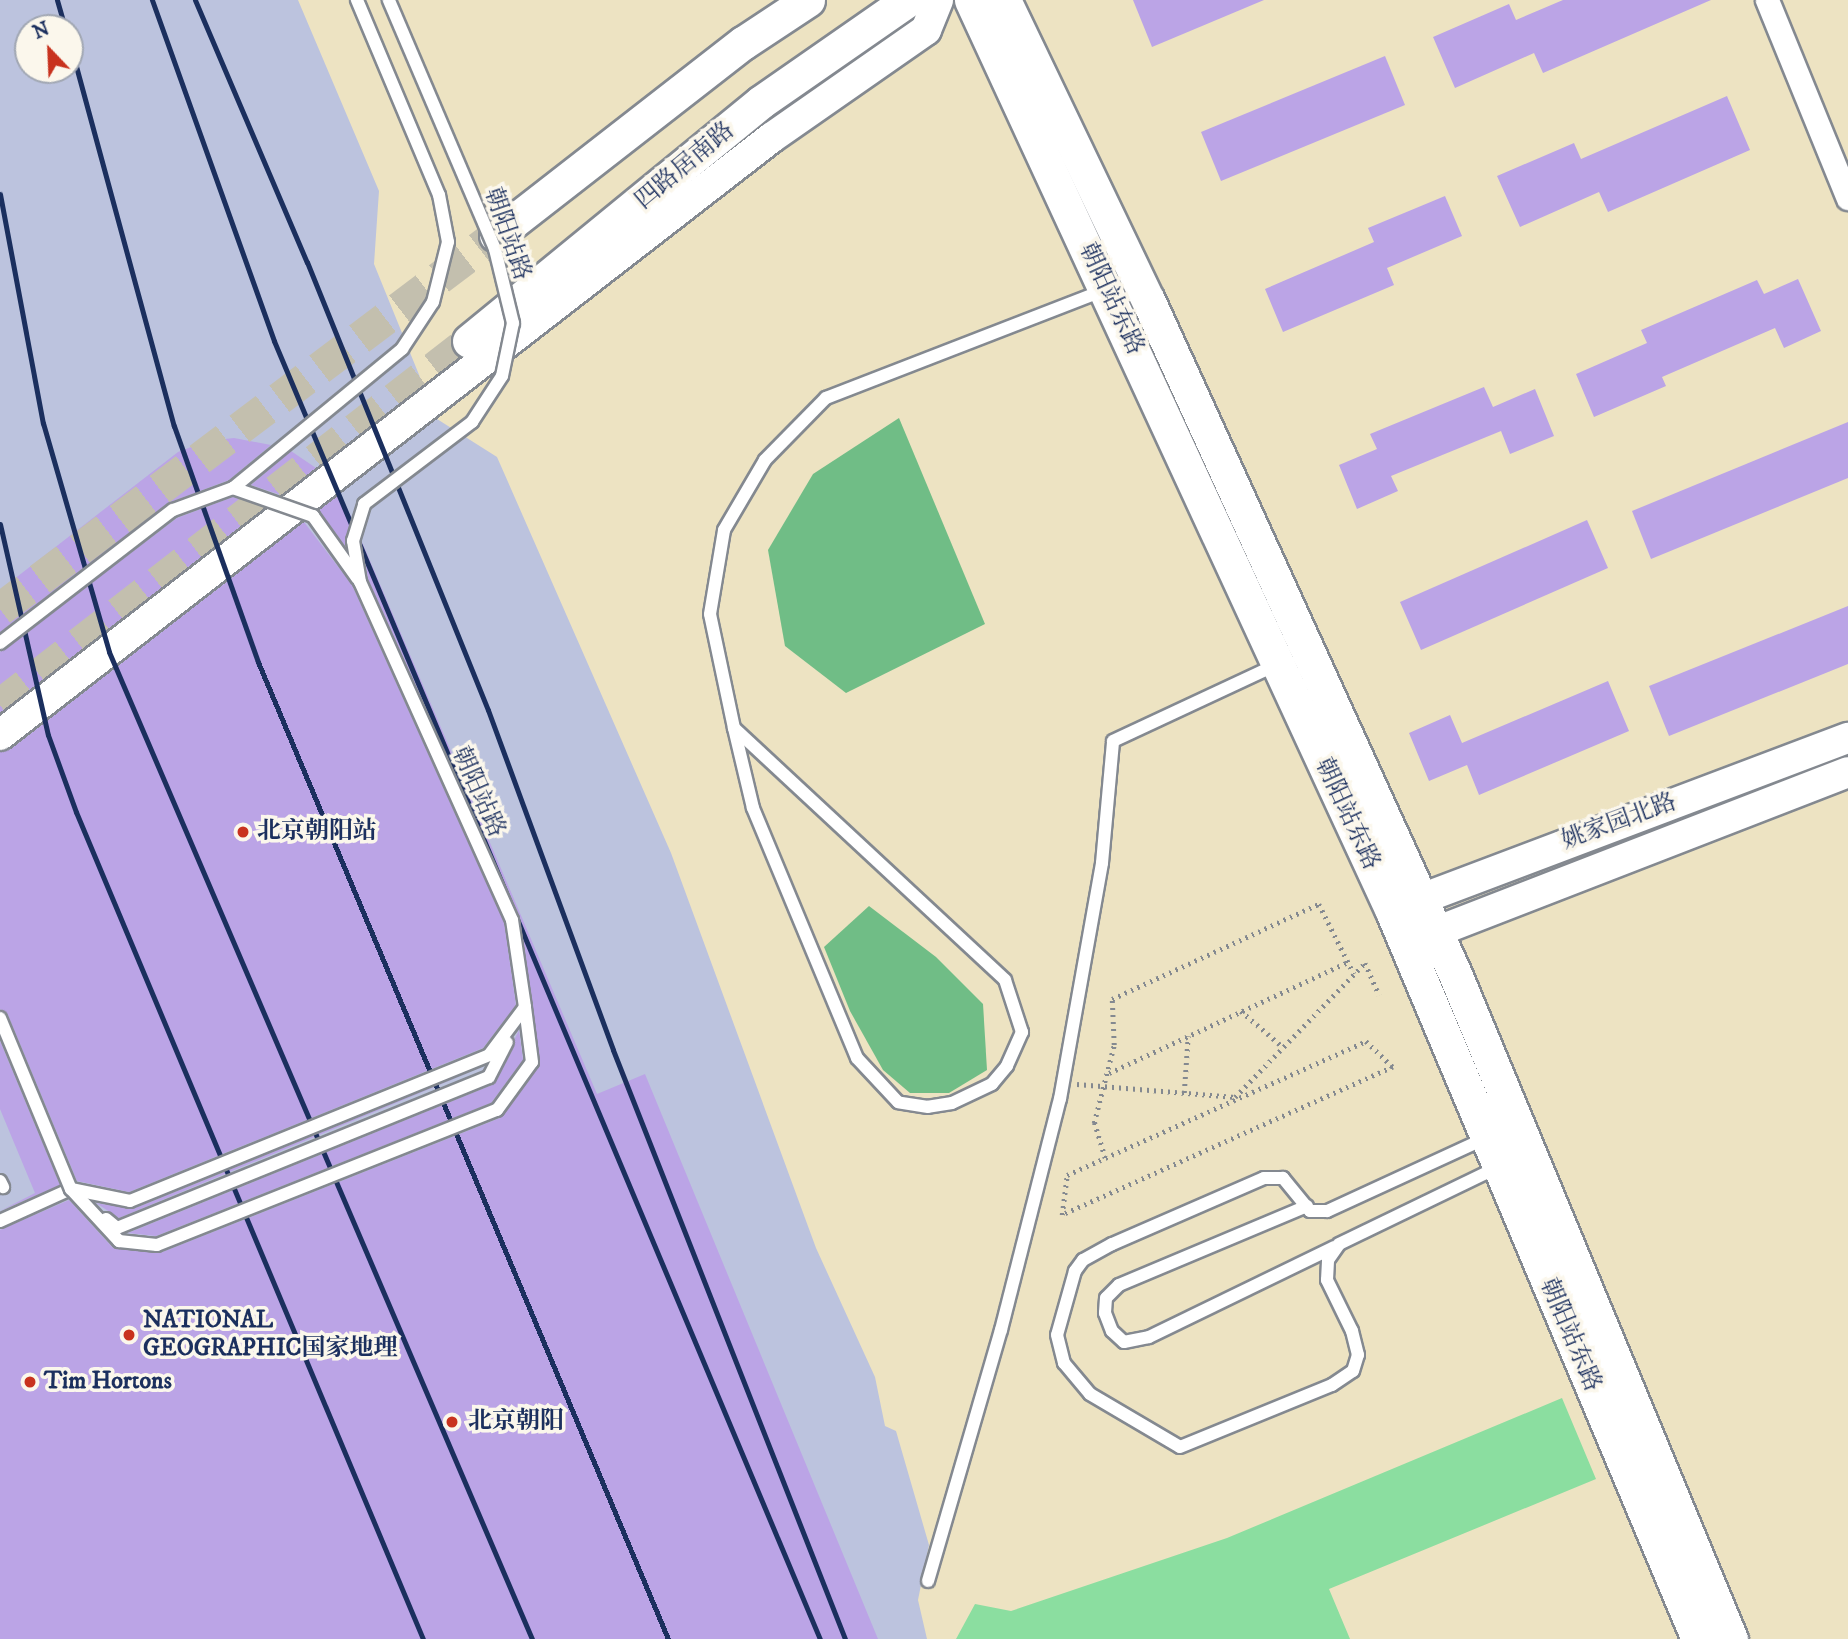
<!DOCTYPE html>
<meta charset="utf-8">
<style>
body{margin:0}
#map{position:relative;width:1848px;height:1639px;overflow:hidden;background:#ede3c2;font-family:"IM FELL DW Pica","Noto Serif SC",serif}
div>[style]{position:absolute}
.industrial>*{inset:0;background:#bcc3de}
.green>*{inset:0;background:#8bdea0}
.forest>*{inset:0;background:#70bd86}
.building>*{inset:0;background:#bba4e6}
.secondary-tunnel>*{height:33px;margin-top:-16.5px;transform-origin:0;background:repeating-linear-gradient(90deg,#c3bfae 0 33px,transparent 0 50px)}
.path>*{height:4.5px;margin-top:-2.25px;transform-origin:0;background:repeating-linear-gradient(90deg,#848990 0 2px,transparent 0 7px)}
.roads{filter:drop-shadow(2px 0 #848990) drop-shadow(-2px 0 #848990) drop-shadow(0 2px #848990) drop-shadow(0 -2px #848990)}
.service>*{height:12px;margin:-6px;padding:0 6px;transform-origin:6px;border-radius:6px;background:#fff}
.minor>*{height:23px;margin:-11.5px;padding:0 11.5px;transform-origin:11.5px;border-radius:11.5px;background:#fff}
.tertiary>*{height:30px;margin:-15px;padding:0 15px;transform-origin:15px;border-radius:15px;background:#fff}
.secondary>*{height:33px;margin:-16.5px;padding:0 16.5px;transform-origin:16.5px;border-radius:16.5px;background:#fff}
.rail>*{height:5px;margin:-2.5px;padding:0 2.5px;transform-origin:2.5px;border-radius:2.5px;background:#1b2f5e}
.bridges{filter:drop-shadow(2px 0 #848990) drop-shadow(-2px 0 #848990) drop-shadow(0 2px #848990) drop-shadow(0 -2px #848990)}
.service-bridge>*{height:12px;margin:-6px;padding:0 6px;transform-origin:6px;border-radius:6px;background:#fff}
.dots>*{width:19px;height:19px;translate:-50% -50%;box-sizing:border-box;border:4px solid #fbf7ec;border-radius:50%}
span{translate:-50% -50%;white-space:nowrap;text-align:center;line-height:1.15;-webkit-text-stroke:7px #fbf7ec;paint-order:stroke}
.street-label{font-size:24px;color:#1b2f5e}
.poi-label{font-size:24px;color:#1b2f5e;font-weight:700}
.left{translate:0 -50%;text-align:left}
.north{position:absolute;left:14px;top:14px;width:70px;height:70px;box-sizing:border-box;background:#fbf7ec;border:2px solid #a1a7b3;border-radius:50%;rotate:337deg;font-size:19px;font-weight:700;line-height:28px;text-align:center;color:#1b2f5e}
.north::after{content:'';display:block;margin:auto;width:24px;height:32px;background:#c8321e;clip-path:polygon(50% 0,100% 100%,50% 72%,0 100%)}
</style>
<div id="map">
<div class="industrial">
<i style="clip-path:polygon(evenodd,0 0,298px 0,379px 191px,374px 264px,437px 419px,497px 457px,671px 853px,816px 1248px,875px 1377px,885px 1426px,896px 1431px,929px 1545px,918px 1600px,927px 1639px,0 1639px,0 0,28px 28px,70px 28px,70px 70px,28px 70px,28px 28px)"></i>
</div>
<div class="green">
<i style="clip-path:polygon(1562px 1398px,1596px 1479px,1329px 1589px,1350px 1639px,956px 1639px,975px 1604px,1011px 1611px,1227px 1538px)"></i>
</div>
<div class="forest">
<i style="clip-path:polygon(899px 418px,985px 624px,846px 693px,785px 646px,768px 550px,813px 474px)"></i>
<i style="clip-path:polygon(869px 906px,936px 957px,983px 1004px,987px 1070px,949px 1093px,910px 1093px,883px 1070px,850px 1011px,824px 947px)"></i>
</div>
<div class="building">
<i style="clip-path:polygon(1133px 0,1264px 0,1152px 47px)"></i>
<i style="clip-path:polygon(1563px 0,1711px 0,1543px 73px,1534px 53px,1455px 88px,1433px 37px,1509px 4px,1516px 20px)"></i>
<i style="clip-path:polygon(1385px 56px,1405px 105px,1221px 181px,1201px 132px)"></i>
<i style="clip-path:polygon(1727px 96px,1750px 150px,1608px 212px,1599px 192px,1520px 227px,1497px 176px,1574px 143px,1581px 159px)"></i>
<i style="clip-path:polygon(1445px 196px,1462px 236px,1387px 268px,1394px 285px,1283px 332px,1265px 289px,1374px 242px,1368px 228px)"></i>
<i style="clip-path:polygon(1798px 279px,1821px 331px,1784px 348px,1775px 328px,1662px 377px,1666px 386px,1594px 417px,1576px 374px,1647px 343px,1641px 330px,1757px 280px,1764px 294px)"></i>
<i style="clip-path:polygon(1484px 387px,1493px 407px,1535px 389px,1554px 436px,1510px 454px,1501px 431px,1391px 476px,1398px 491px,1357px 509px,1339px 465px,1377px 449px,1370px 434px)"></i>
<i style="clip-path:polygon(1848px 422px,1848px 478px,1651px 559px,1632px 511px)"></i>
<i style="clip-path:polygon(234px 438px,271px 445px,229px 480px,168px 503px,0 632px,0 590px,178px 452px,207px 441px)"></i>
<i style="clip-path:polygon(291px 451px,316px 468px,281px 495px,251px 485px)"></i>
<i style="clip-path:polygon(339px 495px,351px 516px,345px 546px,319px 510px)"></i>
<i style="clip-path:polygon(233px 497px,264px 508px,0 713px,0 652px,177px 518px)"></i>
<i style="clip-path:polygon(1587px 520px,1608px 568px,1421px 650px,1400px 602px)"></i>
<i style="clip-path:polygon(304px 522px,352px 585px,504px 922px,516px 1005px,483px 1048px,129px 1192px,77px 1181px,8px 1015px,0 1009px,0 752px,11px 749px)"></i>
<i style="clip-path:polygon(362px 542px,597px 1094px,645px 1074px,878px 1639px,0 1639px,0 1230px,69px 1200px,113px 1248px,160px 1253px,500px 1118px,539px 1066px,520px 917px,368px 579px)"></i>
<i style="clip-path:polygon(1848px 606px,1848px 664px,1669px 736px,1649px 686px)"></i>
<i style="clip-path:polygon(1608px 681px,1629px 731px,1479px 795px,1467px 765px,1429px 781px,1409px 733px,1450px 715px,1462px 743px)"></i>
<i style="clip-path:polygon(519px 1030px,523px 1060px,491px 1103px,156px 1236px,128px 1233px,492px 1085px)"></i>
<i style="clip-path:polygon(0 1041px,60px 1185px,0 1211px,35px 1193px,0 1109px)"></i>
<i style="clip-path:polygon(485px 1066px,119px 1218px,96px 1203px,133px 1209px)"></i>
</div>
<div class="secondary-tunnel">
<i style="left:0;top:609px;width:621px;rotate:-37.02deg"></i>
<i style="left:0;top:705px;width:594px;rotate:-37.82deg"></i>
</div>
<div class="path">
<i style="left:1241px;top:1011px;width:55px;rotate:40.6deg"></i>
<i style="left:1366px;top:1041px;width:37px;rotate:44deg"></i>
<i style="left:1393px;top:1067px;width:363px;rotate:155.9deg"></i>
<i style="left:1062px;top:1215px;width:40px;rotate:-82.9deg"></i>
<i style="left:1067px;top:1175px;width:328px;rotate:-24.1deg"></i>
<i style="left:1109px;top:1073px;width:264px;rotate:-24.9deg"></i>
<i style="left:1077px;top:1084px;width:159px;rotate:4.7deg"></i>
<i style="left:1235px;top:1097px;width:187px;rotate:-45.9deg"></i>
<i style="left:1365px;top:963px;width:35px;rotate:66deg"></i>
<i style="left:1184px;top:1093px;width:57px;rotate:-86deg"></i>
<i style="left:1105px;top:1158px;width:37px;rotate:-107deg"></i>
<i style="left:1094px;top:1123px;width:81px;rotate:-75.6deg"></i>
<i style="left:1114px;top:1045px;width:46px;rotate:-92.5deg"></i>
<i style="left:1112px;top:999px;width:228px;rotate:-24.7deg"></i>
<i style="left:1319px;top:904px;width:78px;rotate:63.4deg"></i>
</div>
<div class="roads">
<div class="service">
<i style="left:734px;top:728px;width:370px;rotate:42.9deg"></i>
<i style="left:1005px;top:980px;width:55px;rotate:71.9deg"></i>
<i style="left:1022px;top:1032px;width:37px;rotate:114deg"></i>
<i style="left:1007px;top:1066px;width:23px;rotate:130deg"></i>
<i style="left:992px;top:1084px;width:44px;rotate:154.6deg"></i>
<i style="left:952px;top:1103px;width:24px;rotate:171deg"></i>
<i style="left:928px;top:1107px;width:30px;rotate:-171deg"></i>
<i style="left:898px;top:1102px;width:60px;rotate:-133deg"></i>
<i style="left:857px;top:1058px;width:271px;rotate:-112.6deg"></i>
<i style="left:753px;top:808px;width:82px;rotate:-103.4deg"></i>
<i style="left:734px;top:728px;width:116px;rotate:-101.9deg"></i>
<i style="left:710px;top:614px;width:85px;rotate:-80.5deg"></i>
<i style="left:724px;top:530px;width:81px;rotate:-59.6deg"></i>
<i style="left:765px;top:460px;width:87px;rotate:-45.5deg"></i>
<i style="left:826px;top:398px;width:298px;rotate:-21.2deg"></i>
<i style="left:1486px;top:1138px;width:175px;rotate:155.3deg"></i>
<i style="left:1327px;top:1211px;width:17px;rotate:180deg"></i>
<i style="left:1310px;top:1211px;width:43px;rotate:-129.3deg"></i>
<i style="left:1283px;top:1178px;width:19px;rotate:180deg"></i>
<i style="left:1264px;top:1178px;width:166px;rotate:156.5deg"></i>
<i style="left:1112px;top:1244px;width:33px;rotate:151deg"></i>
<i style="left:1083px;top:1260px;width:14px;rotate:126deg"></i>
<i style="left:1075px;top:1271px;width:66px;rotate:105.7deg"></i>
<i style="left:1057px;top:1335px;width:29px;rotate:76deg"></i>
<i style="left:1064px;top:1363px;width:40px;rotate:50deg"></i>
<i style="left:1090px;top:1394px;width:104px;rotate:30.5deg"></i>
<i style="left:1180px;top:1447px;width:164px;rotate:-22.2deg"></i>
<i style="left:1332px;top:1385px;width:25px;rotate:-34deg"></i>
<i style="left:1353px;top:1371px;width:17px;rotate:-73deg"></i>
<i style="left:1358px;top:1355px;width:25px;rotate:-104deg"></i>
<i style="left:1352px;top:1331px;width:57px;rotate:-116.1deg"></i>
<i style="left:1327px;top:1280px;width:20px;rotate:-87deg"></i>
<i style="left:1328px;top:1260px;width:19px;rotate:-55deg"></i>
<i style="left:1339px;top:1244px;width:177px;rotate:-25.8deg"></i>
<i style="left:0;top:1181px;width:7px;rotate:63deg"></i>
<i style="left:1307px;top:1206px;width:204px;rotate:157.2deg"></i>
<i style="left:1119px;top:1285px;width:18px;rotate:135deg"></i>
<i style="left:1106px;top:1298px;width:15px;rotate:94deg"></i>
<i style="left:1105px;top:1313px;width:19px;rotate:69deg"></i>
<i style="left:1112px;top:1331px;width:16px;rotate:43deg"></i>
<i style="left:1124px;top:1342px;width:25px;rotate:-11deg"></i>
<i style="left:1149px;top:1337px;width:206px;rotate:-25.9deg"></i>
<i style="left:0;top:1221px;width:78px;rotate:-24.3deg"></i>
<i style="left:928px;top:1581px;width:261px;rotate:-73.8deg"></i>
<i style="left:1001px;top:1330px;width:238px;rotate:-75.7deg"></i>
<i style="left:1060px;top:1099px;width:240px;rotate:-79.9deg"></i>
<i style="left:1102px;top:863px;width:122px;rotate:-84.8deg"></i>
<i style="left:1113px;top:741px;width:182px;rotate:-25deg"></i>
</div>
<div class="minor">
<i style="left:1767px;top:0;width:214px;rotate:67.8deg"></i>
</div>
<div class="tertiary">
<i style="left:0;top:735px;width:975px;rotate:-37.75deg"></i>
<i style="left:771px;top:138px;width:189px;rotate:-34.9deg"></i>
<i style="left:926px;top:30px;width:32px;rotate:-68deg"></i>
<i style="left:1400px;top:907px;width:479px;rotate:-20.7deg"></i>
<i style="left:1415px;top:940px;width:464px;rotate:-21.2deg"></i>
</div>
<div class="secondary">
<i style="left:971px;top:0;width:1004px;rotate:65.2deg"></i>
<i style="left:1392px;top:911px;width:790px;rotate:67.2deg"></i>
<i style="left:1004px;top:0;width:333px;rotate:64.4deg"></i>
<i style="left:1148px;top:300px;width:741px;rotate:65.51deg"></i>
<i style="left:1455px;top:974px;width:720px;rotate:67.46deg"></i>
<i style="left:496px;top:235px;width:313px;rotate:-37.9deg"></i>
<i style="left:743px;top:43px;width:78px;rotate:-33.5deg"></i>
<i style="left:469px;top:341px;width:377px;rotate:-39.3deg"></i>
<i style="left:761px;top:102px;width:179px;rotate:-34.8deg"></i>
</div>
</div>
<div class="rail">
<i style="left:57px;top:0;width:29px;rotate:74deg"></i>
<i style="left:152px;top:0;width:362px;rotate:70.3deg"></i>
<i style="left:274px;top:341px;width:1408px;rotate:67.19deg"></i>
<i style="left:195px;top:0;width:285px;rotate:66.9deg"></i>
<i style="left:307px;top:262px;width:483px;rotate:68deg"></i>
<i style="left:488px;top:710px;width:362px;rotate:69.8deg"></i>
<i style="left:613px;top:1050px;width:633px;rotate:68.5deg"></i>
<i style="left:70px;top:44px;width:396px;rotate:74.8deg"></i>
<i style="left:174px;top:426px;width:251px;rotate:70.4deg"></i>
<i style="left:258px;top:662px;width:1060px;rotate:67.23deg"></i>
<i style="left:0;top:194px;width:233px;rotate:79.4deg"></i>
<i style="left:43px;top:423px;width:238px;rotate:73.9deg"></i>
<i style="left:109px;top:652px;width:1074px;rotate:66.8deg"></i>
<i style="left:0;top:524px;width:216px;rotate:77.2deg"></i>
<i style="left:48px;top:735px;width:82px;rotate:70deg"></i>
<i style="left:76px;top:812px;width:897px;rotate:67.24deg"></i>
</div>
<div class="bridges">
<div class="service-bridge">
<i style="left:233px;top:488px;width:85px;rotate:19.3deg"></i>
<i style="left:313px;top:516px;width:77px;rotate:54.5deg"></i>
<i style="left:0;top:643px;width:218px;rotate:-37.6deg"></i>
<i style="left:173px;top:510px;width:64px;rotate:-20.1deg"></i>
<i style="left:233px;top:488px;width:219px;rotate:-39.4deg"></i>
<i style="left:402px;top:349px;width:56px;rotate:-56.6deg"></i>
<i style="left:433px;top:302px;width:62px;rotate:-76deg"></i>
<i style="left:448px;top:242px;width:48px;rotate:-100.8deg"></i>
<i style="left:439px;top:195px;width:212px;rotate:-112.8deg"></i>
<i style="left:0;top:1018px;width:185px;rotate:67.5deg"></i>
<i style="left:71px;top:1189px;width:60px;rotate:11.5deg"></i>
<i style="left:130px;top:1201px;width:388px;rotate:-22.1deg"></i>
<i style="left:489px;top:1055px;width:60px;rotate:-53.1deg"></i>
<i style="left:525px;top:1007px;width:88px;rotate:-98.5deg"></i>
<i style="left:512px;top:920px;width:371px;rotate:-114.2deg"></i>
<i style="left:360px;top:582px;width:42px;rotate:-99.7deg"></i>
<i style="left:353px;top:541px;width:39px;rotate:-73deg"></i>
<i style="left:364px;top:504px;width:136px;rotate:-37.2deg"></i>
<i style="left:472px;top:422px;width:55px;rotate:-56.9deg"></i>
<i style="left:502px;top:376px;width:54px;rotate:-78.3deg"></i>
<i style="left:513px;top:323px;width:76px;rotate:-103.7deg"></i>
<i style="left:495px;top:249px;width:271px;rotate:-113.1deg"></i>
<i style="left:71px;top:1189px;width:71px;rotate:47.3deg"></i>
<i style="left:119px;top:1241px;width:38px;rotate:6deg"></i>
<i style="left:157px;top:1245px;width:366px;rotate:-21.7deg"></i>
<i style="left:497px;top:1110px;width:59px;rotate:-53.9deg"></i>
<i style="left:532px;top:1062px;width:55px;rotate:-97.3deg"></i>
<i style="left:106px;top:1219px;width:14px;rotate:39deg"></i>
<i style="left:117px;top:1228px;width:401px;rotate:-22.1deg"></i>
<i style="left:489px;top:1077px;width:39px;rotate:-63deg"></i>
</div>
</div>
<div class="dots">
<i style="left:243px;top:832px;background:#c8321e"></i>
<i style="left:129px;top:1335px;background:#c8321e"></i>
<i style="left:30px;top:1382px;background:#c8321e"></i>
<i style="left:452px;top:1422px;background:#c8321e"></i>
</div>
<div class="street-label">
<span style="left:685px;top:166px;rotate:-40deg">四路居南路</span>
<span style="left:507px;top:234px;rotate:71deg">朝阳站路</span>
<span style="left:1111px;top:299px;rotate:65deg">朝阳站东路</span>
<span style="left:478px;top:792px;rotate:66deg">朝阳站路</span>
<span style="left:1347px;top:814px;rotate:65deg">朝阳站东路</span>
<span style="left:1619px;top:822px;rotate:-20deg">姚家园北路</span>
<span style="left:1570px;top:1335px;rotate:67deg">朝阳站东路</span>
</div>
<div class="poi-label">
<span class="left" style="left:257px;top:832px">北京朝阳站</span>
<span class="left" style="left:143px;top:1335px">NATIONAL<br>GEOGRAPHIC国家地理</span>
<span class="left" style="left:44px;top:1382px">Tim Hortons</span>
<span class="left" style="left:468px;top:1422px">北京朝阳</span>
</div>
<div class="north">N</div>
</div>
